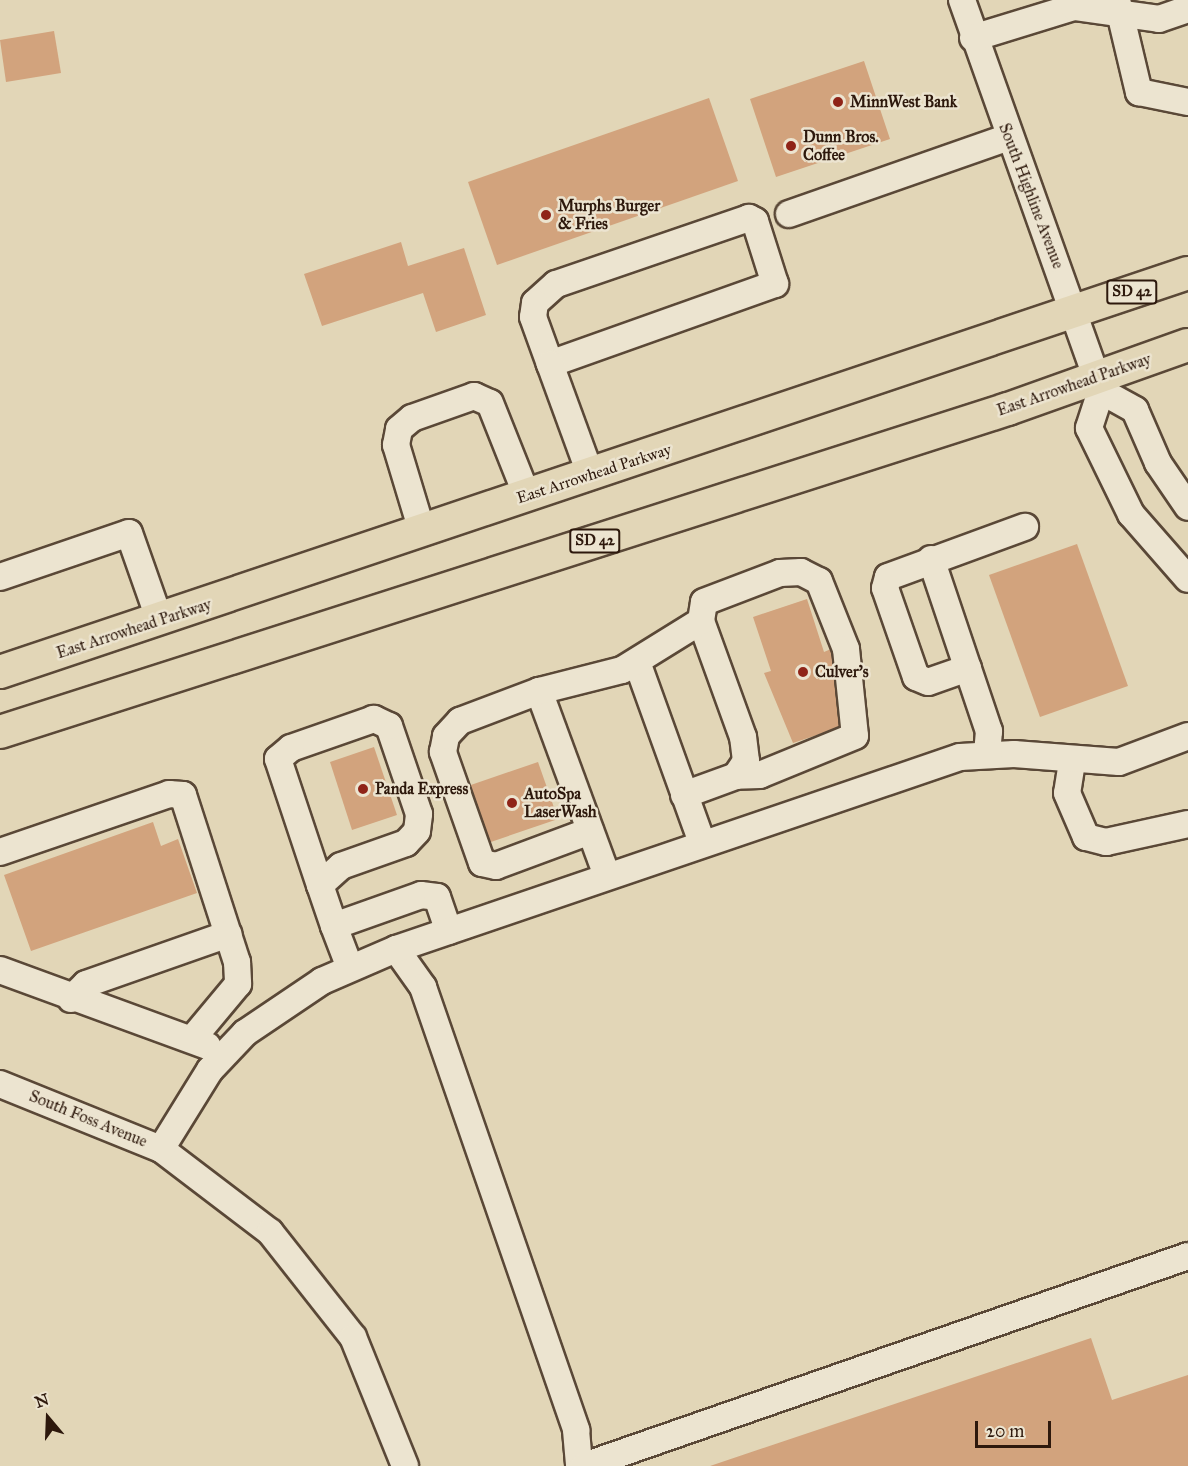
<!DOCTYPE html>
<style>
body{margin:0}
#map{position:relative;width:1188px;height:1466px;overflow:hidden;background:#e2d6b7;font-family:"IM FELL Great Primer",serif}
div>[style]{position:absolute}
.building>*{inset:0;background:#d2a37d}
.roads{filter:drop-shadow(2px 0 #5a4837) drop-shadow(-2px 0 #5a4837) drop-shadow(0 2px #5a4837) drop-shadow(0 -2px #5a4837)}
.minor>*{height:26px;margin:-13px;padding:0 13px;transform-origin:13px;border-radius:13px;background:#ece4d0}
.major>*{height:32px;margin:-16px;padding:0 16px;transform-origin:16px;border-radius:16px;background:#e2d6b7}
.dots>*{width:16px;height:16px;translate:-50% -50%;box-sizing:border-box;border:3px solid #ece4d0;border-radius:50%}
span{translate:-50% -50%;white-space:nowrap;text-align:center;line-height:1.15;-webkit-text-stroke:5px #ece4d0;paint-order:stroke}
.shield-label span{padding:2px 4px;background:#ece4d0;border:2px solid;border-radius:4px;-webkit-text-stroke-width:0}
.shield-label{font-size:15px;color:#2d180c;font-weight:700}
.poi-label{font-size:16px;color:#2d180c;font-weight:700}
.left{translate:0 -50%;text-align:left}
.street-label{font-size:16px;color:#2d180c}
.north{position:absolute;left:18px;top:1388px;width:60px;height:60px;-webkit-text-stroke:4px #ece4d0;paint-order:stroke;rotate:341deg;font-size:16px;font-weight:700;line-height:24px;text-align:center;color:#2d180c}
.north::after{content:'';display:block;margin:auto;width:21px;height:27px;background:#2d180c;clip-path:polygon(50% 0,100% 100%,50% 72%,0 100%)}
.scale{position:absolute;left:975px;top:1421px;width:76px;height:27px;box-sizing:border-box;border:3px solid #2d180c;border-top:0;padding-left:8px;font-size:18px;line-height:21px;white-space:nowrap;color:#2d180c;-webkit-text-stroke:4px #ece4d0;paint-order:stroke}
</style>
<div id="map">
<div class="building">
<i style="clip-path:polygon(54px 31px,61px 73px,6px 82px,0 40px)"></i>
<i style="clip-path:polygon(864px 61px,890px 139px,776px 177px,750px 99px)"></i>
<i style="clip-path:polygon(709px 98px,738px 181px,497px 265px,468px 182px)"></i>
<i style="clip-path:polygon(401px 242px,408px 266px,464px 248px,486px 315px,436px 332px,423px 293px,322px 326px,304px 274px)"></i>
<i style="clip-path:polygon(1077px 544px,1128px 686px,1040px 717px,989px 575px)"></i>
<i style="clip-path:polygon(807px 599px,824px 652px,831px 649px,850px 724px,793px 743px,764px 673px,771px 671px,753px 617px)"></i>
<i style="clip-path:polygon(374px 747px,397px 815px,352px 830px,330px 762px)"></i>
<i style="clip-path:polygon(538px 762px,558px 819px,485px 844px,465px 787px)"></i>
<i style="clip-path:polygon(153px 822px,161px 846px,178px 839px,197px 893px,31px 951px,4px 875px)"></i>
<i style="clip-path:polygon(1091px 1338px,1112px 1400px,1188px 1375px,1188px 1466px,710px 1466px)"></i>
</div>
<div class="roads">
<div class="minor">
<i style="left:962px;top:0;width:415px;rotate:70.4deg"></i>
<i style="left:1101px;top:391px;width:39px;rotate:108deg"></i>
<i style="left:1089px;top:428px;width:96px;rotate:64deg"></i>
<i style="left:1131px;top:514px;width:86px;rotate:48.8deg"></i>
<i style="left:1117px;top:0;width:95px;rotate:76.6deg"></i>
<i style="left:1139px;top:92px;width:50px;rotate:11.5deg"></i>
<i style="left:973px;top:38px;width:106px;rotate:-17.1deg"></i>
<i style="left:1074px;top:7px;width:86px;rotate:8deg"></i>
<i style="left:1159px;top:19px;width:31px;rotate:-19deg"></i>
<i style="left:789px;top:214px;width:233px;rotate:-19.3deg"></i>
<i style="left:550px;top:364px;width:239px;rotate:-19.6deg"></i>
<i style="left:775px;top:284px;width:66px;rotate:-107.6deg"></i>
<i style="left:755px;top:221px;width:7px;rotate:-153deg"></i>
<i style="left:749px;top:218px;width:204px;rotate:161.1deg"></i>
<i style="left:556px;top:284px;width:28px;rotate:138deg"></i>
<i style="left:535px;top:303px;width:14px;rotate:98deg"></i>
<i style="left:533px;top:317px;width:50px;rotate:70.1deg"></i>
<i style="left:550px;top:364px;width:119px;rotate:69.9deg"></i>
<i style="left:1101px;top:391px;width:39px;rotate:29deg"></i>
<i style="left:1135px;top:410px;width:58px;rotate:66.5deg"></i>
<i style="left:1158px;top:463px;width:53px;rotate:55.7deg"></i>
<i style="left:422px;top:531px;width:90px;rotate:-106.8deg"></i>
<i style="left:396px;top:445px;width:16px;rotate:-79deg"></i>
<i style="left:399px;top:429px;width:17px;rotate:-40deg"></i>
<i style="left:412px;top:418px;width:66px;rotate:-19.5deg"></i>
<i style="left:474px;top:396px;width:17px;rotate:24deg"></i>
<i style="left:490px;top:403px;width:100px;rotate:68.3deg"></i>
<i style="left:931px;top:559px;width:182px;rotate:71.4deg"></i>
<i style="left:989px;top:731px;width:22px;rotate:95deg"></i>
<i style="left:0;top:577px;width:136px;rotate:-18.8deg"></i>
<i style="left:129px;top:533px;width:93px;rotate:70.6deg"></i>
<i style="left:637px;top:662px;width:192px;rotate:70.2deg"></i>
<i style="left:968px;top:668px;width:42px;rotate:160.7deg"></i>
<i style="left:928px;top:682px;width:13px;rotate:-157deg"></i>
<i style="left:916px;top:677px;width:94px;rotate:-109.2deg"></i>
<i style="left:885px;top:588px;width:11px;rotate:-75deg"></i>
<i style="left:888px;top:577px;width:146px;rotate:-20.1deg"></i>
<i style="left:539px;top:691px;width:197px;rotate:69.8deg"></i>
<i style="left:1072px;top:762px;width:31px;rotate:99deg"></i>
<i style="left:1067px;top:793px;width:48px;rotate:66.6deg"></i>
<i style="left:1086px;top:837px;width:21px;rotate:14deg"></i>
<i style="left:1106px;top:842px;width:84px;rotate:-12.4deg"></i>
<i style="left:684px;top:795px;width:55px;rotate:-20.1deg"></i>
<i style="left:736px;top:776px;width:18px;rotate:-56deg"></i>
<i style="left:746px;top:761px;width:24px;rotate:-97deg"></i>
<i style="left:743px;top:737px;width:123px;rotate:-109.9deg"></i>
<i style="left:701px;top:621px;width:19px;rotate:-81deg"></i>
<i style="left:704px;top:602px;width:81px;rotate:-20.9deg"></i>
<i style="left:780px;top:573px;width:21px;rotate:-3deg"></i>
<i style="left:801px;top:572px;width:20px;rotate:27deg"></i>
<i style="left:819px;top:581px;width:73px;rotate:68.3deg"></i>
<i style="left:846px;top:649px;width:87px;rotate:84.1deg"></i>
<i style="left:855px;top:736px;width:103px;rotate:157.7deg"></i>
<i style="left:760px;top:775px;width:24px;rotate:178deg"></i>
<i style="left:590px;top:831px;width:100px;rotate:159.6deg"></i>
<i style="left:496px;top:866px;width:14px;rotate:-168deg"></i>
<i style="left:482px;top:863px;width:118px;rotate:-109.4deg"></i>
<i style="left:443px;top:752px;width:16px;rotate:-79deg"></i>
<i style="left:446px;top:736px;width:21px;rotate:-47deg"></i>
<i style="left:460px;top:721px;width:85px;rotate:-20.8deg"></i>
<i style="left:539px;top:691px;width:86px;rotate:-14.2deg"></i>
<i style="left:622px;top:670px;width:93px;rotate:-31.8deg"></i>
<i style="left:0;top:852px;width:179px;rotate:-18.9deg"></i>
<i style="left:169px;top:794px;width:14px;rotate:4deg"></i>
<i style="left:183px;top:795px;width:176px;rotate:72.1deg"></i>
<i style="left:237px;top:962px;width:22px;rotate:87deg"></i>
<i style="left:238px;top:984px;width:70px;rotate:129.8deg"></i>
<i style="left:320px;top:885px;width:28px;rotate:-42deg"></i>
<i style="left:341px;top:866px;width:69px;rotate:-19.5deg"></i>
<i style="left:406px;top:843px;width:16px;rotate:-47deg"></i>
<i style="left:417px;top:831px;width:17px;rotate:-83deg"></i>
<i style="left:419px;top:814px;width:93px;rotate:-108.8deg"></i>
<i style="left:389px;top:726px;width:17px;rotate:-155deg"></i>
<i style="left:374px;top:719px;width:88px;rotate:160.7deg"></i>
<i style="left:291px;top:748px;width:17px;rotate:140deg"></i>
<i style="left:278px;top:759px;width:133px;rotate:71.6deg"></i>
<i style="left:320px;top:885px;width:43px;rotate:71.1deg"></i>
<i style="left:334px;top:926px;width:45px;rotate:69.1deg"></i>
<i style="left:334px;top:926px;width:92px;rotate:-19.6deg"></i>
<i style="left:421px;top:895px;width:16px;rotate:7deg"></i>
<i style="left:437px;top:897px;width:36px;rotate:71deg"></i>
<i style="left:396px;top:949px;width:47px;rotate:54.6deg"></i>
<i style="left:423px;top:987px;width:469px;rotate:70.9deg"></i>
<i style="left:576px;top:1430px;width:36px;rotate:85deg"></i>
<i style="left:0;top:970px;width:221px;rotate:20.1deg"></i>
<i style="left:71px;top:999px;width:21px;rotate:-45deg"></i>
<i style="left:86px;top:984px;width:151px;rotate:-19.3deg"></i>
<i style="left:0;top:1084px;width:174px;rotate:22deg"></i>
<i style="left:161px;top:1149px;width:137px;rotate:37.3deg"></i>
<i style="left:270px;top:1232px;width:134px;rotate:51.7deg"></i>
<i style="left:353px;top:1337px;width:139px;rotate:68deg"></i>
<i style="left:161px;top:1149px;width:93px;rotate:-58.2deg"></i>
<i style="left:210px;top:1070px;width:51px;rotate:-46.6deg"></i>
<i style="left:245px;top:1033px;width:93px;rotate:-34deg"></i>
<i style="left:322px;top:981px;width:81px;rotate:-23.4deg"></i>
<i style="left:396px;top:949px;width:596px;rotate:-18.8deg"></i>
<i style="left:960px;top:757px;width:54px;rotate:-3.2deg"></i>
<i style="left:1014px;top:754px;width:105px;rotate:4.4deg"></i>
<i style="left:1119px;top:762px;width:74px;rotate:-20.6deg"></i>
<i style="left:584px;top:1466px;width:639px;rotate:-19.17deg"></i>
</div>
<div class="major">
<i style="left:0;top:672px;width:1253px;rotate:-18.57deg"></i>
<i style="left:0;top:732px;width:1058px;rotate:-17.77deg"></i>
<i style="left:1008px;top:409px;width:191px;rotate:-19.6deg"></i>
</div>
</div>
<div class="dots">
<i style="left:838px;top:102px;background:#8f2418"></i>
<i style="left:791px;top:146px;background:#8f2418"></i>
<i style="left:546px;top:215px;background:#8f2418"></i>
<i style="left:803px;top:672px;background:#8f2418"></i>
<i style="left:363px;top:789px;background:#8f2418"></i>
<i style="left:512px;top:803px;background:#8f2418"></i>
</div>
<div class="shield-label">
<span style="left:1132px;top:292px">SD 42</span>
<span style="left:595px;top:541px">SD 42</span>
</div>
<div class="poi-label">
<span class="left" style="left:850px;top:102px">MinnWest Bank</span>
<span class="left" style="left:803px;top:146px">Dunn Bros.<br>Coffee</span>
<span class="left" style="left:558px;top:215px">Murphs Burger<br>&amp; Fries</span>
<span class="left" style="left:815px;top:672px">Culver's</span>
<span class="left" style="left:375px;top:789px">Panda Express</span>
<span class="left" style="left:524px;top:803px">AutoSpa<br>LaserWash</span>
</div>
<div class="street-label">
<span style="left:1031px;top:196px;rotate:69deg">South Highline Avenue</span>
<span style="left:1074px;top:385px;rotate:-19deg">East Arrowhead Parkway</span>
<span style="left:594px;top:474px;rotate:-18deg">East Arrowhead Parkway</span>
<span style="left:134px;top:629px;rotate:-18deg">East Arrowhead Parkway</span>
<span style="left:88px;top:1119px;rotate:22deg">South Foss Avenue</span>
</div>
<div class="north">N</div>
<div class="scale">20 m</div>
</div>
